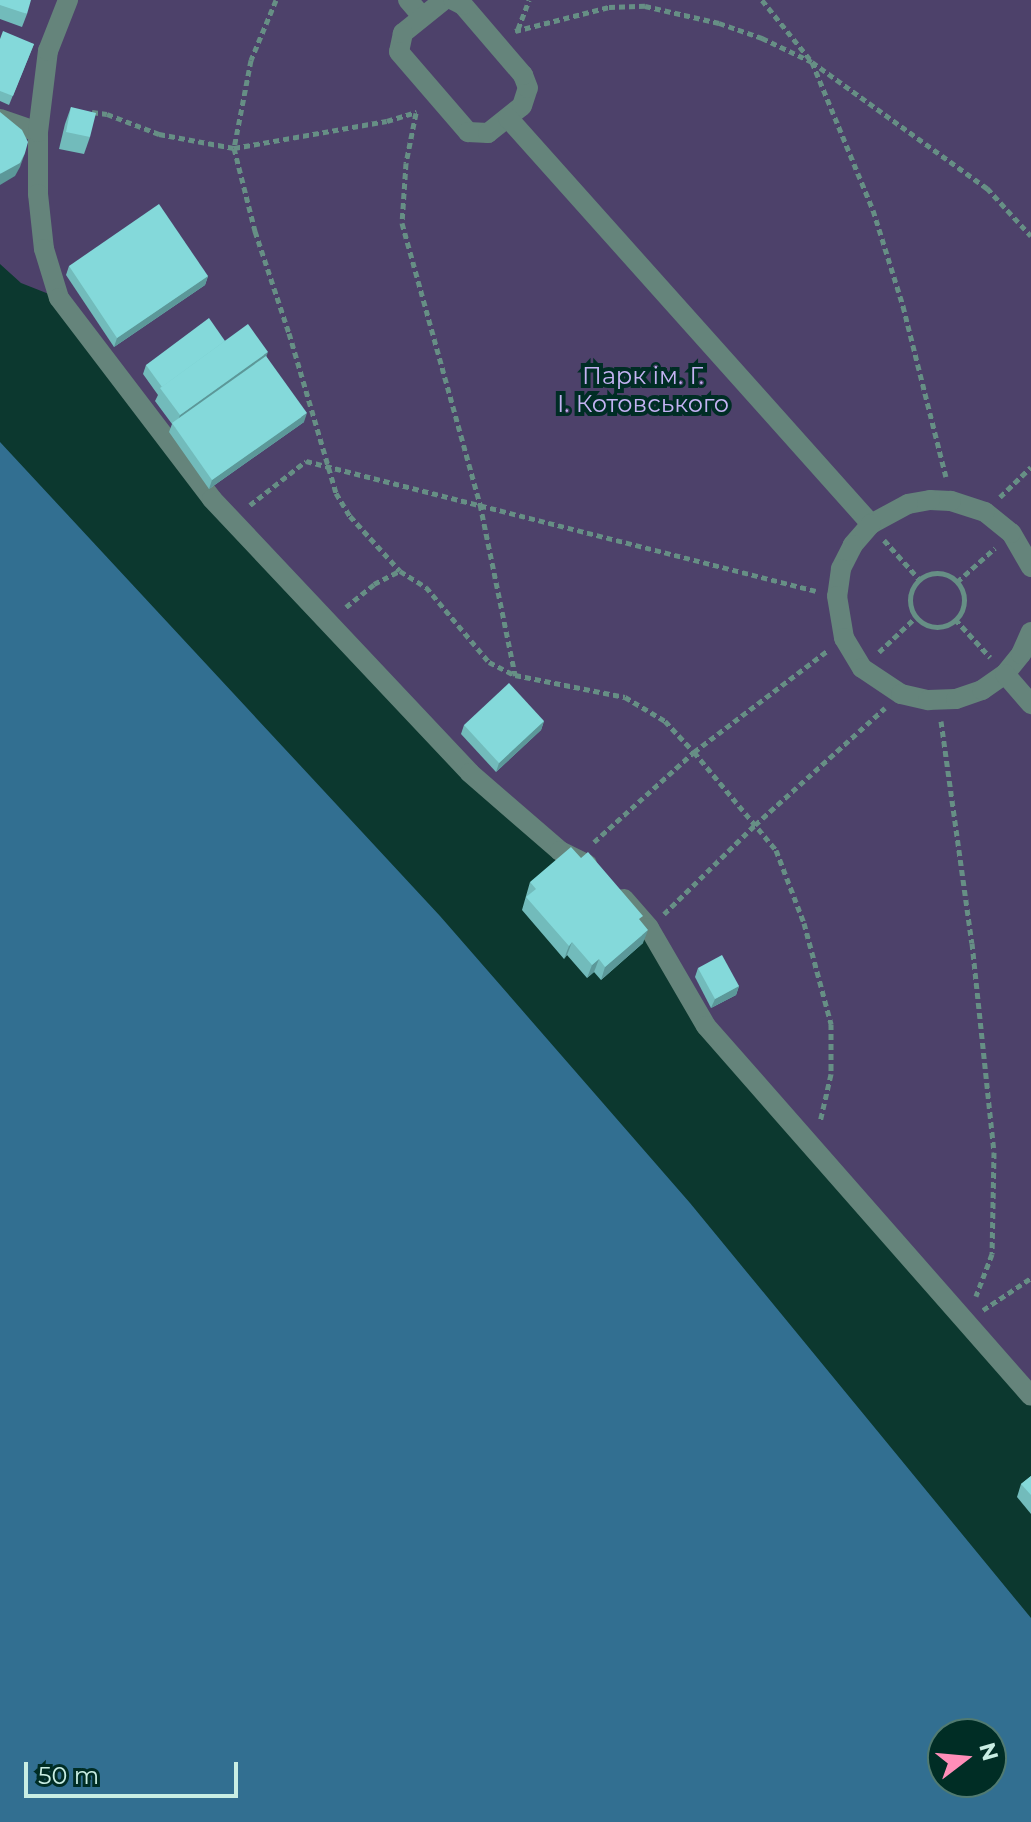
<!DOCTYPE html>
<meta charset="utf-8">
<style>
body{margin:0}
#map{position:relative;width:1031px;height:1822px;overflow:hidden;background:#0c382f;font-family:Montserrat,sans-serif}
div>[style]{position:absolute}
.green>*{inset:0;background:#4d416a}
.water>*{inset:0;background:#326f91}
.path>*{height:5px;margin-top:-2.5px;transform-origin:0;background:repeating-linear-gradient(90deg,#668f85 0 6px,transparent 0 10px)}
.path>.ring{margin:-2.5px;padding:0;box-sizing:content-box;background:none;border:5px solid #668f85;border-radius:50%}
.minor>*{height:20px;margin:-10px;padding:0 10px;transform-origin:10px;border-radius:10px;background:#65847b}
.wall>*{inset:0;background:#72bbbb}
.shaded-wall>*{inset:0;background:#5c9899}
.building>*{inset:0;background:#84d9da}
span{translate:-50% -50%;white-space:nowrap;text-align:center;line-height:1.15;-webkit-text-stroke:8px #002d25;paint-order:stroke}
.park-label{font-size:24px;color:#c4b3f3}
.north{position:absolute;left:927px;top:1718px;width:80px;height:80px;box-sizing:border-box;background:#002d25;border:2px solid #507a71;border-radius:50%;rotate:74deg;font-size:22px;font-weight:700;line-height:32px;text-align:center;color:#c9eee4}
.north::after{content:'';display:block;margin:auto;width:28px;height:36px;background:#ff8eb9;clip-path:polygon(50% 0,100% 100%,50% 72%,0 100%)}
.scale{position:absolute;left:24px;top:1762px;width:214px;height:36px;box-sizing:border-box;border:4px solid #c9eee4;border-top:0;padding-left:10px;font-size:24px;line-height:28px;white-space:nowrap;color:#c9eee4;-webkit-text-stroke:6px #002d25;paint-order:stroke}
</style>
<div id="map">
<div class="green">
<i style="clip-path:polygon(0 0,1031px 0,1031px 1399px,706px 1026px,649px 928px,560px 851px,231px 520px,59px 298px,21px 283px,0 264px)"></i>
</div>
<div class="water">
<i style="clip-path:polygon(evenodd,0 442px,440px 916px,690px 1203px,1031px 1618px,1031px 1822px,0 1822px,0 442px,943px 1734px,991px 1734px,991px 1782px,943px 1782px,943px 1734px)"></i>
</div>
<div class="path">
<i style="left:276px;top:0;width:65px;rotate:112.6deg"></i>
<i style="left:251px;top:60px;width:90px;rotate:100.9deg"></i>
<i style="left:234px;top:148px;width:86px;rotate:75.8deg"></i>
<i style="left:255px;top:231px;width:108px;rotate:71.6deg"></i>
<i style="left:289px;top:333px;width:167px;rotate:73.6deg"></i>
<i style="left:336px;top:493px;width:27px;rotate:59deg"></i>
<i style="left:350px;top:516px;width:74px;rotate:47.7deg"></i>
<i style="left:762px;top:0;width:80px;rotate:51.1deg"></i>
<i style="left:812px;top:62px;width:160px;rotate:67.6deg"></i>
<i style="left:873px;top:210px;width:101px;rotate:72.6deg"></i>
<i style="left:903px;top:306px;width:176px;rotate:75.9deg"></i>
<i style="left:518px;top:29px;width:31px;rotate:-69deg"></i>
<i style="left:515px;top:31px;width:97px;rotate:-14.3deg"></i>
<i style="left:609px;top:7px;width:36px;rotate:-2deg"></i>
<i style="left:645px;top:6px;width:76px;rotate:12.9deg"></i>
<i style="left:719px;top:23px;width:46px;rotate:19.2deg"></i>
<i style="left:762px;top:38px;width:55px;rotate:25.6deg"></i>
<i style="left:812px;top:62px;width:216px;rotate:35.8deg"></i>
<i style="left:987px;top:188px;width:65px;rotate:47.5deg"></i>
<i style="left:92px;top:112px;width:15px;rotate:8deg"></i>
<i style="left:107px;top:114px;width:56px;rotate:21deg"></i>
<i style="left:159px;top:134px;width:76px;rotate:10.6deg"></i>
<i style="left:234px;top:148px;width:155px;rotate:-10deg"></i>
<i style="left:387px;top:121px;width:31px;rotate:-17deg"></i>
<i style="left:416px;top:113px;width:51px;rotate:101.3deg"></i>
<i style="left:406px;top:163px;width:60px;rotate:93.8deg"></i>
<i style="left:402px;top:223px;width:292px;rotate:74.5deg"></i>
<i style="left:480px;top:504px;width:175px;rotate:78.4deg"></i>
<i style="left:1000px;top:497px;width:43px;rotate:-44.1deg"></i>
<i style="left:250px;top:505px;width:71px;rotate:-38.2deg"></i>
<i style="left:306px;top:461px;width:526px;rotate:14.3deg"></i>
<i style="left:884px;top:540px;width:52px;rotate:48.1deg"></i>
<i class="ring" style="left:910px;top:573px;width:49px;height:49px"></i>
<i style="left:957px;top:582px;width:51px;rotate:-41.8deg"></i>
<i style="left:346px;top:607px;width:36px;rotate:-39deg"></i>
<i style="left:374px;top:584px;width:29px;rotate:-27deg"></i>
<i style="left:400px;top:571px;width:31px;rotate:32deg"></i>
<i style="left:426px;top:587px;width:98px;rotate:50deg"></i>
<i style="left:489px;top:662px;width:29px;rotate:27deg"></i>
<i style="left:515px;top:675px;width:112px;rotate:11.3deg"></i>
<i style="left:625px;top:697px;width:47px;rotate:31deg"></i>
<i style="left:665px;top:721px;width:42px;rotate:46.9deg"></i>
<i style="left:694px;top:752px;width:128px;rotate:50.1deg"></i>
<i style="left:776px;top:850px;width:78px;rotate:69deg"></i>
<i style="left:804px;top:923px;width:105px;rotate:75deg"></i>
<i style="left:831px;top:1024px;width:50px;rotate:90deg"></i>
<i style="left:831px;top:1074px;width:49px;rotate:102.9deg"></i>
<i style="left:955px;top:619px;width:52px;rotate:47.4deg"></i>
<i style="left:879px;top:652px;width:51px;rotate:-43.4deg"></i>
<i style="left:941px;top:721px;width:224px;rotate:82.1deg"></i>
<i style="left:972px;top:943px;width:210px;rotate:84deg"></i>
<i style="left:994px;top:1152px;width:102px;rotate:91.1deg"></i>
<i style="left:992px;top:1254px;width:45px;rotate:110.9deg"></i>
<i style="left:594px;top:842px;width:135px;rotate:-42deg"></i>
<i style="left:694px;top:752px;width:167px;rotate:-37.2deg"></i>
<i style="left:664px;top:914px;width:127px;rotate:-44.4deg"></i>
<i style="left:755px;top:825px;width:175px;rotate:-42deg"></i>
<i style="left:983px;top:1310px;width:58px;rotate:-33.7deg"></i>
</div>
<div class="minor">
<i style="left:408px;top:0;width:21px;rotate:49deg"></i>
<i style="left:444px;top:0;width:53px;rotate:141.2deg"></i>
<i style="left:403px;top:33px;width:19px;rotate:102deg"></i>
<i style="left:399px;top:52px;width:106px;rotate:49.2deg"></i>
<i style="left:468px;top:132px;width:20px;rotate:3deg"></i>
<i style="left:488px;top:133px;width:43px;rotate:-38.5deg"></i>
<i style="left:522px;top:106px;width:19px;rotate:-72deg"></i>
<i style="left:528px;top:88px;width:14px;rotate:-111deg"></i>
<i style="left:523px;top:75px;width:92px;rotate:-130.6deg"></i>
<i style="left:463px;top:5px;width:11px;rotate:-153deg"></i>
<i style="left:508px;top:118px;width:545px;rotate:48.2deg"></i>
<i style="left:0;top:119px;width:40px;rotate:18.9deg"></i>
<i style="left:38px;top:132px;width:62px;rotate:90deg"></i>
<i style="left:38px;top:194px;width:55px;rotate:83.8deg"></i>
<i style="left:44px;top:249px;width:51px;rotate:73deg"></i>
<i style="left:59px;top:298px;width:253px;rotate:52.7deg"></i>
<i style="left:212px;top:499px;width:376px;rotate:46.7deg"></i>
<i style="left:470px;top:773px;width:119px;rotate:40.9deg"></i>
<i style="left:560px;top:851px;width:30px;rotate:26deg"></i>
<i style="left:38px;top:132px;width:82px;rotate:-83deg"></i>
<i style="left:48px;top:51px;width:55px;rotate:-68.6deg"></i>
<i style="left:1031px;top:567px;width:39px;rotate:-120deg"></i>
<i style="left:1011px;top:533px;width:33px;rotate:-141deg"></i>
<i style="left:985px;top:512px;width:36px;rotate:-162deg"></i>
<i style="left:951px;top:501px;width:21px;rotate:-177deg"></i>
<i style="left:930px;top:500px;width:22px;rotate:170deg"></i>
<i style="left:908px;top:504px;width:42px;rotate:151.6deg"></i>
<i style="left:871px;top:524px;width:28px;rotate:131deg"></i>
<i style="left:853px;top:545px;width:27px;rotate:117deg"></i>
<i style="left:841px;top:569px;width:27px;rotate:98deg"></i>
<i style="left:837px;top:596px;width:43px;rotate:80.5deg"></i>
<i style="left:844px;top:638px;width:35px;rotate:59deg"></i>
<i style="left:862px;top:668px;width:47px;rotate:33.7deg"></i>
<i style="left:901px;top:694px;width:28px;rotate:13deg"></i>
<i style="left:928px;top:700px;width:28px;rotate:-2deg"></i>
<i style="left:956px;top:699px;width:28px;rotate:-19deg"></i>
<i style="left:982px;top:690px;width:28px;rotate:-35deg"></i>
<i style="left:1005px;top:674px;width:26px;rotate:-51deg"></i>
<i style="left:1021px;top:654px;width:24px;rotate:-66deg"></i>
<i style="left:1005px;top:674px;width:40px;rotate:49deg"></i>
<i style="left:624px;top:899px;width:38px;rotate:49deg"></i>
<i style="left:649px;top:928px;width:113px;rotate:59.8deg"></i>
<i style="left:706px;top:1026px;width:492px;rotate:48.7deg"></i>
</div>
<div class="wall">
<i style="clip-path:polygon(0 0,27px 14px,22px 27px,0 19px)"></i>
<i style="clip-path:polygon(0 39px,34px 44px,9px 105px,0 101px)"></i>
<i style="clip-path:polygon(71px 107px,90px 137px,84px 154px,59px 149px,65px 124px)"></i>
<i style="clip-path:polygon(69px 266px,208px 276px,205px 285px,114px 347px,66px 275px)"></i>
<i style="clip-path:polygon(225px 341px,266px 356px,304px 422px,209px 489px,169px 432px,172px 424px,155px 401px,158px 395px,143px 374px,146px 365px)"></i>
<i style="clip-path:polygon(544px 721px,541px 730px,496px 772px,461px 734px,464px 725px)"></i>
<i style="clip-path:polygon(530px 882px,640px 921px,643px 943px,601px 980px,594px 972px,587px 978px,567px 955px,564px 959px,522px 910px)"></i>
<i style="clip-path:polygon(698px 968px,739px 986px,736px 995px,711px 1008px,695px 977px)"></i>
<i style="clip-path:polygon(1031px 1476px,1031px 1514px,1017px 1497px,1021px 1484px)"></i>
</div>
<div class="shaded-wall">
<i style="clip-path:polygon(25px 153px,20px 167px,15px 176px,0 185px,0 174px)"></i>
<i style="clip-path:polygon(208px 276px,205px 285px,114px 347px,117px 338px)"></i>
<i style="clip-path:polygon(268px 352px,263px 365px,175px 428px,180px 415px)"></i>
<i style="clip-path:polygon(307px 413px,304px 422px,209px 489px,212px 480px)"></i>
<i style="clip-path:polygon(544px 721px,541px 730px,496px 772px,499px 763px)"></i>
<i style="clip-path:polygon(648px 930px,643px 943px,601px 980px,605px 967px)"></i>
<i style="clip-path:polygon(572px 942px,567px 955px,564px 959px,569px 946px)"></i>
<i style="clip-path:polygon(599px 959px,594px 972px,587px 978px,592px 965px)"></i>
<i style="clip-path:polygon(739px 986px,736px 995px,711px 1008px,715px 999px)"></i>
</div>
<div class="building">
<i style="clip-path:polygon(0 0,31px 0,27px 14px,0 5px)"></i>
<i style="clip-path:polygon(3px 31px,34px 44px,13px 96px,0 91px,0 39px)"></i>
<i style="clip-path:polygon(71px 107px,96px 113px,90px 137px,66px 132px)"></i>
<i style="clip-path:polygon(0 112px,22px 130px,28px 142px,25px 153px,20px 163px,0 174px)"></i>
<i style="clip-path:polygon(159px 204px,208px 276px,117px 338px,69px 266px)"></i>
<i style="clip-path:polygon(209px 318px,225px 341px,162px 387px,146px 365px)"></i>
<i style="clip-path:polygon(248px 324px,268px 352px,180px 415px,160px 388px)"></i>
<i style="clip-path:polygon(266px 356px,307px 413px,212px 480px,172px 423px)"></i>
<i style="clip-path:polygon(509px 683px,544px 721px,499px 763px,464px 725px)"></i>
<i style="clip-path:polygon(571px 847px,581px 858px,588px 852px,643px 916px,639px 919px,648px 930px,605px 967px,599px 959px,592px 965px,572px 942px,569px 946px,526px 897px,536px 889px,530px 882px)"></i>
<i style="clip-path:polygon(722px 955px,739px 986px,715px 999px,698px 968px)"></i>
<i style="clip-path:polygon(1031px 1476px,1031px 1495px,1021px 1484px)"></i>
</div>
<div class="park-label">
<span style="left:643px;top:390px">Парк ім. Г.<br>І. Котовського</span>
</div>
<div class="north">N</div>
<div class="scale">50 m</div>
</div>
